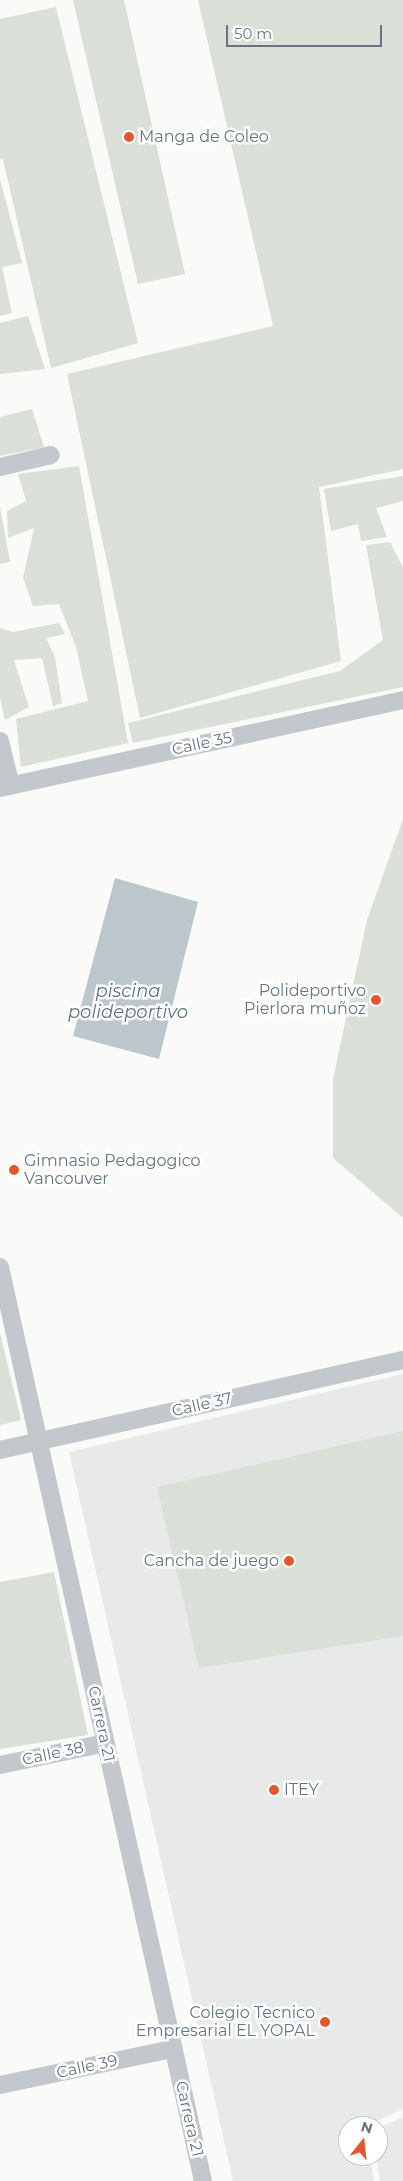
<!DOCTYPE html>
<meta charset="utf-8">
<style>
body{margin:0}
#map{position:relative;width:403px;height:2181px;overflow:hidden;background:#fafaf8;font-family:Montserrat,sans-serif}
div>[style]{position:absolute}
.built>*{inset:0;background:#e8e9e9}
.green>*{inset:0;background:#dadfd7}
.water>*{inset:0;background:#bbc7cb}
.street>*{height:18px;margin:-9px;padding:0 9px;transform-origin:9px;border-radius:9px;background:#c3c8cc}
.dots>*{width:14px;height:14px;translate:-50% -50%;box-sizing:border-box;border:2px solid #fff;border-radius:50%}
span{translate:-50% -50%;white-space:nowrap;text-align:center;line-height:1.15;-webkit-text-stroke:5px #fff;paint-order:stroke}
.poi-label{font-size:16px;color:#657683}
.left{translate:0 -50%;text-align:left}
.right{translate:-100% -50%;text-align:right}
.street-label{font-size:16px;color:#657683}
.water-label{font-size:18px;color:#60757c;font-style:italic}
.north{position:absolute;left:338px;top:2116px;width:50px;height:50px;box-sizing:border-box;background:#fff;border:1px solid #c1c8cd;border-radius:50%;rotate:16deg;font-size:14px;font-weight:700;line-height:20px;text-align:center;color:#657683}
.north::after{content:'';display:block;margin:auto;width:18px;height:22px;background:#e4572e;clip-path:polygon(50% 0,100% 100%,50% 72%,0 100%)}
.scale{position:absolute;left:226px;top:25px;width:156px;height:22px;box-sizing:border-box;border:2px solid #657683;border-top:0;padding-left:6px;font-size:15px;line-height:18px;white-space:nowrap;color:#657683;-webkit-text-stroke:4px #fff;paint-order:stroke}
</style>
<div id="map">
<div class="built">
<i style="clip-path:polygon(403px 1374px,403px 2109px,365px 2126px,348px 2126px,348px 2156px,370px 2156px,374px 2181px,233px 2181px,69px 1452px)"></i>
<i style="clip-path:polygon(403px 2117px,403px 2181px,380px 2181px,376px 2156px,378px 2128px)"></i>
</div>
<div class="green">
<i style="clip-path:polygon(73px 0,124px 0,185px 274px,138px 284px)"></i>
<i style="clip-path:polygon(198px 0,403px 0,403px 469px,319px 487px,341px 661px,140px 718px,67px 374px,273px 326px)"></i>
<i style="clip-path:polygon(56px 7px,138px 343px,51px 368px,3px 159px,0 159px,0 19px)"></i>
<i style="clip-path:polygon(0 179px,22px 263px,2px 267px,12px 313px,0 316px)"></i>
<i style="clip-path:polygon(28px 316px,45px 369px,0 374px,0 323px)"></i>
<i style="clip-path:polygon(32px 409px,44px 447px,0 456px,0 417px)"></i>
<i style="clip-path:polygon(79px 466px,128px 743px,21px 767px,16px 719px,88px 701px,76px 647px,59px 604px,33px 606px,23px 578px,34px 528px,8px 538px,7px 511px,26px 501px,18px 474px)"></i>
<i style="clip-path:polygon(403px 476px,403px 501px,376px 508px,387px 537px,361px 541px,358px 524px,331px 531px,324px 489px)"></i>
<i style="clip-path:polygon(0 507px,10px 562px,0 564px)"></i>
<i style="clip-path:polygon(390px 542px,403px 568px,403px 687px,133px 743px,128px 723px,340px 671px,383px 640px,366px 545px)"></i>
<i style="clip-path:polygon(59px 623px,65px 634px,46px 638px,55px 657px,62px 703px,53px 706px,42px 658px,14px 660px,29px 707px,5px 720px,0 698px,0 628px,13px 632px)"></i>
<i style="clip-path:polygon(403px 819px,403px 1218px,333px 1158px,333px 1079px,367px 920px)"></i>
<i style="clip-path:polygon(0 1333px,21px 1420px,0 1425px)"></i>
<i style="clip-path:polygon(403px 1431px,403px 1636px,199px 1668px,157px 1487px)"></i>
<i style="clip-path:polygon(54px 1572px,88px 1735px,0 1749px,0 1582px)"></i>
</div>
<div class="water">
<i style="clip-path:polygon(115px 878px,198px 902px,159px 1059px,73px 1036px)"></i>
</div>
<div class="street">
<i style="left:0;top:467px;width:52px;rotate:-13.2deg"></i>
<i style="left:0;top:741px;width:46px;rotate:76.3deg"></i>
<i style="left:0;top:788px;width:412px;rotate:-12.3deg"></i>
<i style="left:0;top:1267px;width:936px;rotate:77.48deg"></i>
<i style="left:0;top:1450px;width:413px;rotate:-12.6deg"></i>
<i style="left:0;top:1765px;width:108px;rotate:-11.7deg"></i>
<i style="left:0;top:2085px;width:177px;rotate:-11.8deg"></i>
</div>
<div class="dots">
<i style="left:129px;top:137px;background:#e4572e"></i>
<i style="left:376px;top:1000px;background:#e4572e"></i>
<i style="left:14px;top:1170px;background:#e4572e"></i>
<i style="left:289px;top:1561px;background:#e4572e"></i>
<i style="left:274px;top:1790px;background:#e4572e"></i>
<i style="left:325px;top:2022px;background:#e4572e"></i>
</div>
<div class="poi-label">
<span class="left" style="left:139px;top:137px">Manga de Coleo</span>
<span class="right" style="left:366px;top:1000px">Polideportivo<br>Pierlora muñoz</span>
<span class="left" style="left:24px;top:1170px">Gimnasio Pedagogico<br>Vancouver</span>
<span class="right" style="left:279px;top:1561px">Cancha de juego</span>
<span class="left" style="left:284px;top:1790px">ITEY</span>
<span class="right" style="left:315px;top:2022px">Colegio Tecnico<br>Empresarial EL YOPAL</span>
</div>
<div class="street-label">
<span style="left:202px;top:744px;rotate:-12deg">Calle 35</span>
<span style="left:202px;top:1405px;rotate:-13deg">Calle 37</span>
<span style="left:101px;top:1724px;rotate:78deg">Carrera 21</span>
<span style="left:53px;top:1754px;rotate:-12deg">Calle 38</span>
<span style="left:87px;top:2067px;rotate:-12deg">Calle 39</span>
<span style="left:189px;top:2119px;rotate:77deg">Carrera 21</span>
</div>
<div class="water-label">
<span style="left:128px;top:1002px">piscina<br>polideportivo</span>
</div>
<div class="north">N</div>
<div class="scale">50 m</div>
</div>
